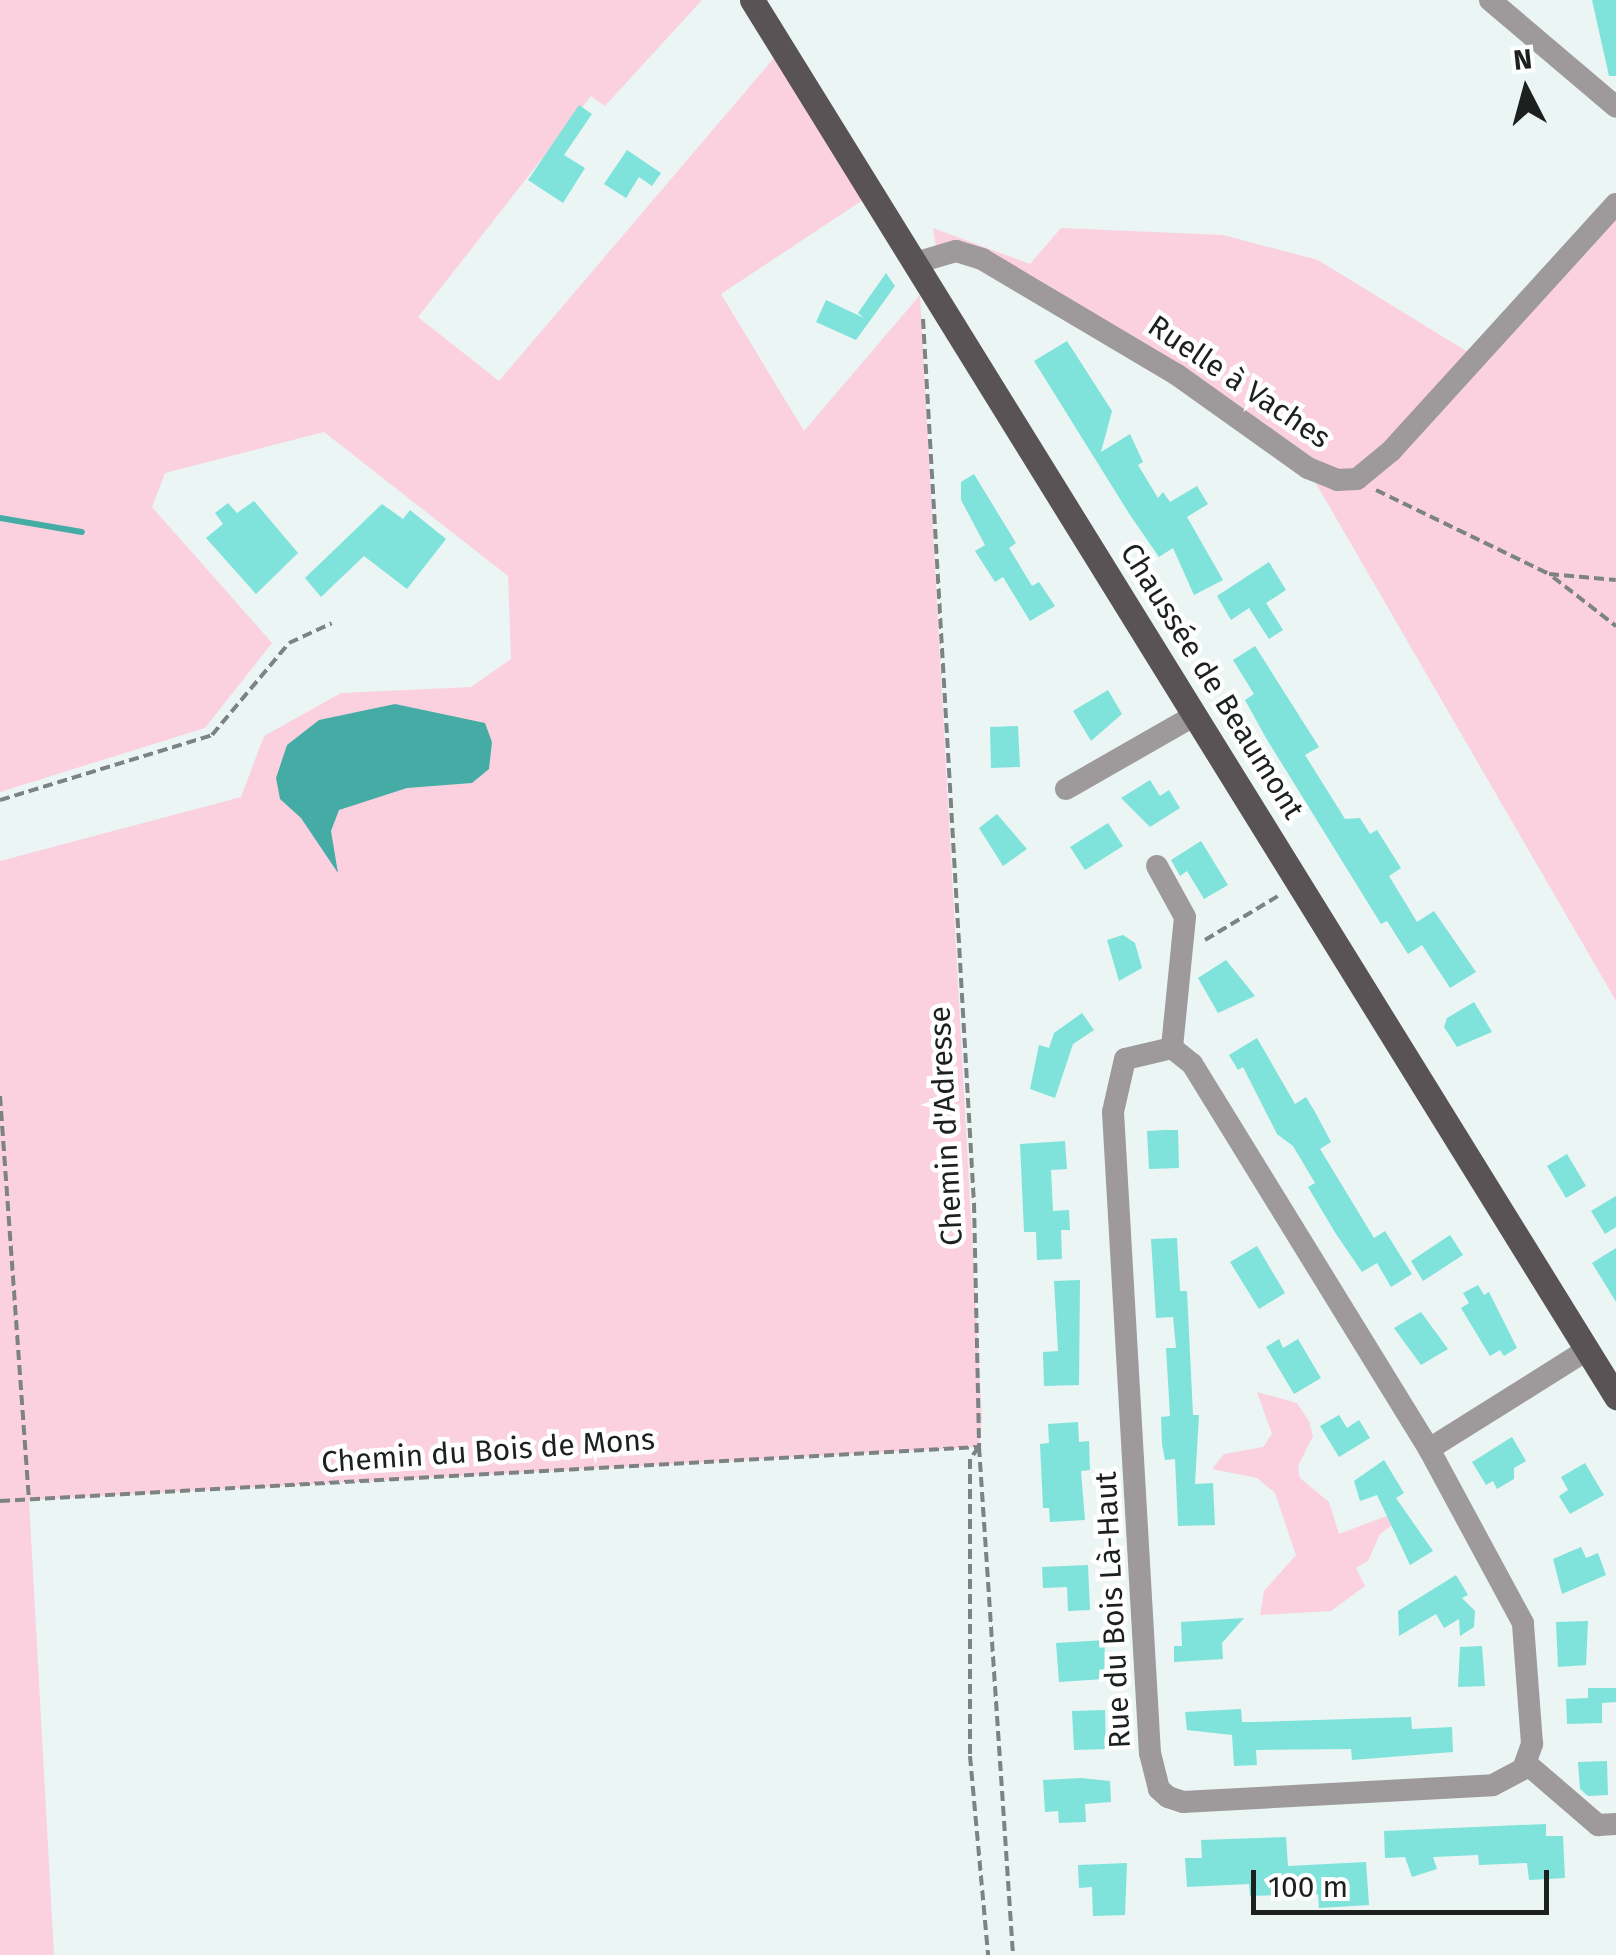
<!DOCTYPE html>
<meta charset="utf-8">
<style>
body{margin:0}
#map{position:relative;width:1616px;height:1955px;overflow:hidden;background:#eaf5f4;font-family:"Fira Sans",sans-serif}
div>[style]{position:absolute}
.green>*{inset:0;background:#fbd1e0}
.water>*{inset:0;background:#45aca5}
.stream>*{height:6px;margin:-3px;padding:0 3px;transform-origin:3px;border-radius:3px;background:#45aca5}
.building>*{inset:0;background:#7fe3db}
.path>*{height:4px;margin-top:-2px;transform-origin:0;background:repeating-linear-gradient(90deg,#7c8382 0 10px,transparent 0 15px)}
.minor>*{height:22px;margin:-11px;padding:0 11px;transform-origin:11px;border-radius:11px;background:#9e9a9c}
.major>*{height:25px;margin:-12.5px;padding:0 12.5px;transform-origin:12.5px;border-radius:12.5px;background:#5a5356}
span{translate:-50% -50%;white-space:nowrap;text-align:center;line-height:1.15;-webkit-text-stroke:9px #fff;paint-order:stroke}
.street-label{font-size:30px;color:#1c201f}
.north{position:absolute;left:1476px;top:40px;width:100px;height:100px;-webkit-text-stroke:8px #fff;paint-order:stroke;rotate:354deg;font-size:28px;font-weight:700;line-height:40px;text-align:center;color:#1c201f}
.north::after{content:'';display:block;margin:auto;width:35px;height:45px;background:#1c201f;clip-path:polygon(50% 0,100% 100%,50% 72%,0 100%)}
.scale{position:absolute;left:1251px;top:1870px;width:298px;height:45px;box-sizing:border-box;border:5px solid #1c201f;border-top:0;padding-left:12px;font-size:30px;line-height:35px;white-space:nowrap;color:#1c201f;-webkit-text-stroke:8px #fff;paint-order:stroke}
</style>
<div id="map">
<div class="green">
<i style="clip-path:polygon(0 0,702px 0,605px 106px,591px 96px,418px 317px,499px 381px,774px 58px,872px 194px,721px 294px,804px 431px,920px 295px,982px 1418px,979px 1447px,29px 1500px,54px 1955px,0 1955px,0 861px,241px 797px,264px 736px,341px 693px,471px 687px,511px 659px,508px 576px,324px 432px,165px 473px,152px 507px,272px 643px,205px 728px,0 792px)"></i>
<i style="clip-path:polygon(1616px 204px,1616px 1001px,1307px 468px,982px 259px,937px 253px,933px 228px,1030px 264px,1061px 228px,1223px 235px,1318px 260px,1476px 357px)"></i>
<i style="clip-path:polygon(1257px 1392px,1297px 1403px,1309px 1421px,1313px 1436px,1298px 1466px,1300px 1478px,1329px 1502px,1339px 1534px,1397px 1512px,1401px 1519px,1380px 1534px,1368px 1561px,1356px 1568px,1365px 1586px,1331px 1611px,1260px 1615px,1264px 1591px,1296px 1555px,1275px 1493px,1257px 1478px,1212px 1469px,1224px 1454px,1263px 1447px,1272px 1434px)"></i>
</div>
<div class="water">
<i style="clip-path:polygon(395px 704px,485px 723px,492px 742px,489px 769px,472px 783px,407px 788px,339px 810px,331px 831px,338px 873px,301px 818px,280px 799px,276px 778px,287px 745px,319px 720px)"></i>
</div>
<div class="stream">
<i style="left:0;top:518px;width:83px;rotate:9.7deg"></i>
</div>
<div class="building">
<i style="clip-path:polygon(1592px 0,1616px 0,1616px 76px,1609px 76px)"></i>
<i style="clip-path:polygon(579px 105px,592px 114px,564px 155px,585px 168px,563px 203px,528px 180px)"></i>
<i style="clip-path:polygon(627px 150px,661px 173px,652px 186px,639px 177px,626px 198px,604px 184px)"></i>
<i style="clip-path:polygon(886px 273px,895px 286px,856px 340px,816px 322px,826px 300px,864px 318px,858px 313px)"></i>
<i style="clip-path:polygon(1067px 341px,1112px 411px,1101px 452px,1130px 434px,1143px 462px,1138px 465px,1158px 498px,1163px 492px,1170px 502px,1197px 486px,1208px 504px,1187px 517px,1223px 580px,1194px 595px,1173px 548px,1159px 557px,1130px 515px,1034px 361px)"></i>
<i style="clip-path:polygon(974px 474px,1016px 543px,1009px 548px,1032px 586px,1039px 582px,1055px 606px,1030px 621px,1003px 577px,995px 582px,975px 551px,985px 545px,961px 500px,961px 482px)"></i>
<i style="clip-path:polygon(254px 501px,298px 553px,256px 594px,206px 538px,223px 524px,215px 513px,228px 503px,237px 513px)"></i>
<i style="clip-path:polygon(382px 504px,403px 519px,410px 510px,446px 539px,407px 589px,364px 556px,321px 597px,305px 578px)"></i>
<i style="clip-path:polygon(1269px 562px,1286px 590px,1266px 603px,1283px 630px,1269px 639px,1249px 608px,1231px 620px,1217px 596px)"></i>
<i style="clip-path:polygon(1255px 646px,1319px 747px,1305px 755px,1345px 819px,1360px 818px,1370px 834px,1377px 830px,1401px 868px,1389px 876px,1417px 922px,1434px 911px,1476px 972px,1450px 988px,1422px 945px,1408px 954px,1387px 921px,1381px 924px,1266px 738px,1245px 700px,1254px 694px,1233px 660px)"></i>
<i style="clip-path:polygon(1108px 690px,1122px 714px,1091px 741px,1073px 711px)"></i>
<i style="clip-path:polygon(1018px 726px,1020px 767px,991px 768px,990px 727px)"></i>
<i style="clip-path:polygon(1150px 780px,1160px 796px,1169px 790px,1180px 808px,1150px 827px,1121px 798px)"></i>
<i style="clip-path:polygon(997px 814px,1027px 849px,1003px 866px,979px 828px)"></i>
<i style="clip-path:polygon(1108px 823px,1123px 846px,1085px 870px,1070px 847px)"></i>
<i style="clip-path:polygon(1201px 841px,1228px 885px,1204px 899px,1187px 871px,1180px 876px,1171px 860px)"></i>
<i style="clip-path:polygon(1123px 935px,1135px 943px,1142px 968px,1119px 981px,1107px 940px)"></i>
<i style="clip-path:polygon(1226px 960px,1255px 996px,1218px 1013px,1198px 978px)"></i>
<i style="clip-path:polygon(1474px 1002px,1492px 1032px,1457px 1047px,1444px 1027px,1447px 1018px)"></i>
<i style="clip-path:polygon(1082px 1013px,1094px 1030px,1073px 1044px,1055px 1098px,1030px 1089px,1039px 1045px,1049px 1048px,1054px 1033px)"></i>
<i style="clip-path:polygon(1257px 1038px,1295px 1104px,1306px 1097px,1315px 1112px,1331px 1142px,1320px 1149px,1374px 1238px,1385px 1231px,1412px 1274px,1391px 1287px,1377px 1263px,1362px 1272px,1336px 1234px,1308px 1187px,1315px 1183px,1293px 1146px,1277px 1134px,1243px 1067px,1238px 1070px,1229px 1055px)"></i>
<i style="clip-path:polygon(1165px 1130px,1178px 1130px,1179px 1168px,1149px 1169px,1147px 1131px)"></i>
<i style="clip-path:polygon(1065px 1141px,1067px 1169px,1051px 1170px,1053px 1211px,1069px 1210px,1070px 1230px,1061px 1230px,1062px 1259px,1037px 1260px,1036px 1232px,1024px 1232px,1020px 1144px)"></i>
<i style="clip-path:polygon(1567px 1154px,1586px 1186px,1566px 1198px,1547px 1166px)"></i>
<i style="clip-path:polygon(1616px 1196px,1616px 1227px,1605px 1234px,1591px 1211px)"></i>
<i style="clip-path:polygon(1450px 1235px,1463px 1255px,1423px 1281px,1411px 1261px)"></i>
<i style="clip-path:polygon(1177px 1238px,1180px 1291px,1187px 1291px,1193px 1415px,1199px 1415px,1195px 1484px,1213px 1483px,1215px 1525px,1178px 1526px,1175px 1459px,1165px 1460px,1162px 1444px,1161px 1417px,1170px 1416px,1166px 1348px,1176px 1348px,1173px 1317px,1156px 1318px,1151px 1239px)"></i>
<i style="clip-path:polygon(1257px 1246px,1285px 1293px,1259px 1309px,1230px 1262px)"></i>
<i style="clip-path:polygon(1616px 1248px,1616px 1302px,1592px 1263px)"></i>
<i style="clip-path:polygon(1080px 1280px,1079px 1385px,1044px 1386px,1043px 1352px,1058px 1351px,1054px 1281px)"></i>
<i style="clip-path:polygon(1478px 1285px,1484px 1295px,1489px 1292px,1517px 1348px,1504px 1356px,1500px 1350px,1490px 1356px,1461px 1308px,1469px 1303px,1463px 1293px)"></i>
<i style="clip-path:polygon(1421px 1312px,1448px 1349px,1421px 1365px,1394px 1328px)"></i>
<i style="clip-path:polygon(1279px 1339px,1283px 1348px,1298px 1339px,1321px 1378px,1294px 1394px,1266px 1347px)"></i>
<i style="clip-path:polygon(1339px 1415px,1347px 1428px,1359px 1420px,1370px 1438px,1339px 1457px,1320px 1426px)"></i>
<i style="clip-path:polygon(1078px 1422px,1079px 1442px,1089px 1441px,1090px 1470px,1081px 1471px,1085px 1520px,1050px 1522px,1049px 1508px,1043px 1508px,1040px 1444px,1049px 1443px,1048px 1424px)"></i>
<i style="clip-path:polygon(1512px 1437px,1526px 1461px,1514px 1468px,1514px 1479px,1497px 1489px,1493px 1481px,1486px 1485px,1472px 1462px)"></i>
<i style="clip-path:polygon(1384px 1460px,1404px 1493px,1396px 1498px,1433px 1551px,1410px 1565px,1377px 1495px,1360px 1501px,1354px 1481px)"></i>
<i style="clip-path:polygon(1585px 1463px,1604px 1495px,1570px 1514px,1559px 1496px,1568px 1490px,1561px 1477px)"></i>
<i style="clip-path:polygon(1581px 1547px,1586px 1558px,1598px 1553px,1606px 1575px,1562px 1594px,1553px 1559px)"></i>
<i style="clip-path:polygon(1088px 1565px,1090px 1610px,1068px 1611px,1067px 1587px,1043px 1588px,1042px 1567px)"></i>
<i style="clip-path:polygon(1456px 1575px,1468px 1595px,1462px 1598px,1475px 1611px,1474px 1627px,1460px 1636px,1459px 1619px,1444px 1628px,1436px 1614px,1399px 1636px,1398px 1611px)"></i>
<i style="clip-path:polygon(1244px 1618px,1222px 1643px,1223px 1659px,1174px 1662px,1174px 1646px,1182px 1646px,1181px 1622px)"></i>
<i style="clip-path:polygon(1588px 1621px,1586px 1665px,1558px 1667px,1556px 1622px)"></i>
<i style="clip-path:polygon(1105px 1640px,1104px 1679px,1059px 1682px,1056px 1643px)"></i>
<i style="clip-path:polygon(1482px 1646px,1485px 1686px,1458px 1687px,1460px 1647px)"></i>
<i style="clip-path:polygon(1588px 1688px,1616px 1688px,1616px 1702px,1602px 1703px,1602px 1723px,1567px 1724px,1566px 1699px,1588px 1698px)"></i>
<i style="clip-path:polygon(1241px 1709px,1242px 1722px,1255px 1722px,1411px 1717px,1412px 1729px,1452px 1727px,1453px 1752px,1352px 1760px,1351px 1749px,1256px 1750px,1257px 1765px,1234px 1766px,1232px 1735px,1187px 1730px,1185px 1712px)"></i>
<i style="clip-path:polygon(1105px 1710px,1106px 1749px,1074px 1750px,1072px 1711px)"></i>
<i style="clip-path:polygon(1607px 1761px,1608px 1795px,1588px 1796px,1580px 1789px,1578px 1762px)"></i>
<i style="clip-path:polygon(1081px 1778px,1110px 1781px,1111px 1802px,1085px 1804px,1086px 1822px,1059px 1823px,1058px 1811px,1045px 1812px,1043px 1780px)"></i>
<i style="clip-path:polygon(1546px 1824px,1546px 1836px,1563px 1836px,1565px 1878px,1529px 1880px,1527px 1863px,1479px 1865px,1478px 1855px,1433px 1857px,1437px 1869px,1412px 1877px,1405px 1857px,1385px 1858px,1384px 1831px)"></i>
<i style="clip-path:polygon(1286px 1837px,1288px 1866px,1366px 1862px,1369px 1905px,1319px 1908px,1318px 1894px,1250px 1896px,1249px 1884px,1187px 1887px,1185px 1858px,1202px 1858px,1201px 1840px)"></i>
<i style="clip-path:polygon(1127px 1863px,1125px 1915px,1093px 1916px,1092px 1887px,1079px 1888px,1078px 1865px)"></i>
</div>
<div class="path">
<i style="left:923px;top:319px;width:885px;rotate:86.7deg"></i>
<i style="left:974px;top:1203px;width:244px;rotate:88.8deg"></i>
<i style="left:979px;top:1447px;width:509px;rotate:86.17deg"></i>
<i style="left:1376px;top:490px;width:192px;rotate:25.9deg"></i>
<i style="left:1549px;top:574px;width:67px;rotate:5.1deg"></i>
<i style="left:1553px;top:577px;width:80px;rotate:37.9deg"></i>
<i style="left:0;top:800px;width:222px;rotate:-17deg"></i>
<i style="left:212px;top:735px;width:120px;rotate:-50.1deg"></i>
<i style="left:289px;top:643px;width:47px;rotate:-24.9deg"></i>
<i style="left:1205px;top:940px;width:85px;rotate:-31.1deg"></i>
<i style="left:0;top:1096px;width:405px;rotate:85.9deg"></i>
<i style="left:979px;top:1447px;width:15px;rotate:127deg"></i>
<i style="left:970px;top:1459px;width:297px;rotate:90deg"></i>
<i style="left:970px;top:1756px;width:200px;rotate:84.8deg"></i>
<i style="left:0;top:1501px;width:980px;rotate:-3.16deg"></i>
</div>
<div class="minor">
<i style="left:1490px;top:0;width:165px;rotate:40.3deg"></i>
<i style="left:915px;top:263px;width:43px;rotate:-16.3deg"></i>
<i style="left:956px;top:251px;width:27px;rotate:17deg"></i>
<i style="left:982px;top:259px;width:226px;rotate:30.7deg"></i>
<i style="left:1176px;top:374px;width:162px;rotate:35.5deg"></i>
<i style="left:1308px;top:468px;width:31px;rotate:22deg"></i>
<i style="left:1337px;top:480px;width:20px;rotate:-3deg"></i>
<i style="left:1357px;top:479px;width:44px;rotate:-39.5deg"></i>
<i style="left:1391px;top:451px;width:334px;rotate:-47.7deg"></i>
<i style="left:1066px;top:789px;width:149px;rotate:-29.8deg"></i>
<i style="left:1157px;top:866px;width:58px;rotate:61.2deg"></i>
<i style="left:1185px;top:917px;width:132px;rotate:95.7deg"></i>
<i style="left:1429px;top:1449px;width:452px;rotate:-121.6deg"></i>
<i style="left:1192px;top:1064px;width:26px;rotate:-141deg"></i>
<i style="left:1172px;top:1048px;width:48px;rotate:166.8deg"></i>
<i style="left:1125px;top:1059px;width:54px;rotate:102.8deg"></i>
<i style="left:1113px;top:1112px;width:642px;rotate:86.7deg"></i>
<i style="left:1150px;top:1753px;width:37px;rotate:76deg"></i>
<i style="left:1159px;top:1789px;width:12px;rotate:42deg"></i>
<i style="left:1168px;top:1797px;width:16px;rotate:18deg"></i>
<i style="left:1183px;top:1802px;width:310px;rotate:-3.1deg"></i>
<i style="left:1493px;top:1785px;width:34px;rotate:-28deg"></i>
<i style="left:1523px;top:1769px;width:27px;rotate:-70deg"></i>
<i style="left:1532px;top:1744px;width:121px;rotate:-94.3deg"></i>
<i style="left:1523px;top:1623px;width:198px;rotate:-118.4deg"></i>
<i style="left:1429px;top:1449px;width:186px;rotate:-32.1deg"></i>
<i style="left:1527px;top:1764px;width:94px;rotate:40.7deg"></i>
<i style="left:1598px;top:1825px;width:18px;rotate:-3deg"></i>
</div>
<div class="major">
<i style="left:752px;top:0;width:1643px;rotate:58.26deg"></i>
</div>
<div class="street-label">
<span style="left:1239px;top:382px;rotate:34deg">Ruelle à Vaches</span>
<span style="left:1212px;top:681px;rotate:58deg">Chaussée de Beaumont</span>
<span style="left:946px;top:1126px;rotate:-93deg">Chemin d'Adresse</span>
<span style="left:488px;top:1451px;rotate:-4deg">Chemin du Bois de Mons</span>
<span style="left:1113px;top:1610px;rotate:-93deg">Rue du Bois Là-Haut</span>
</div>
<div class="north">N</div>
<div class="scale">100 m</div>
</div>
